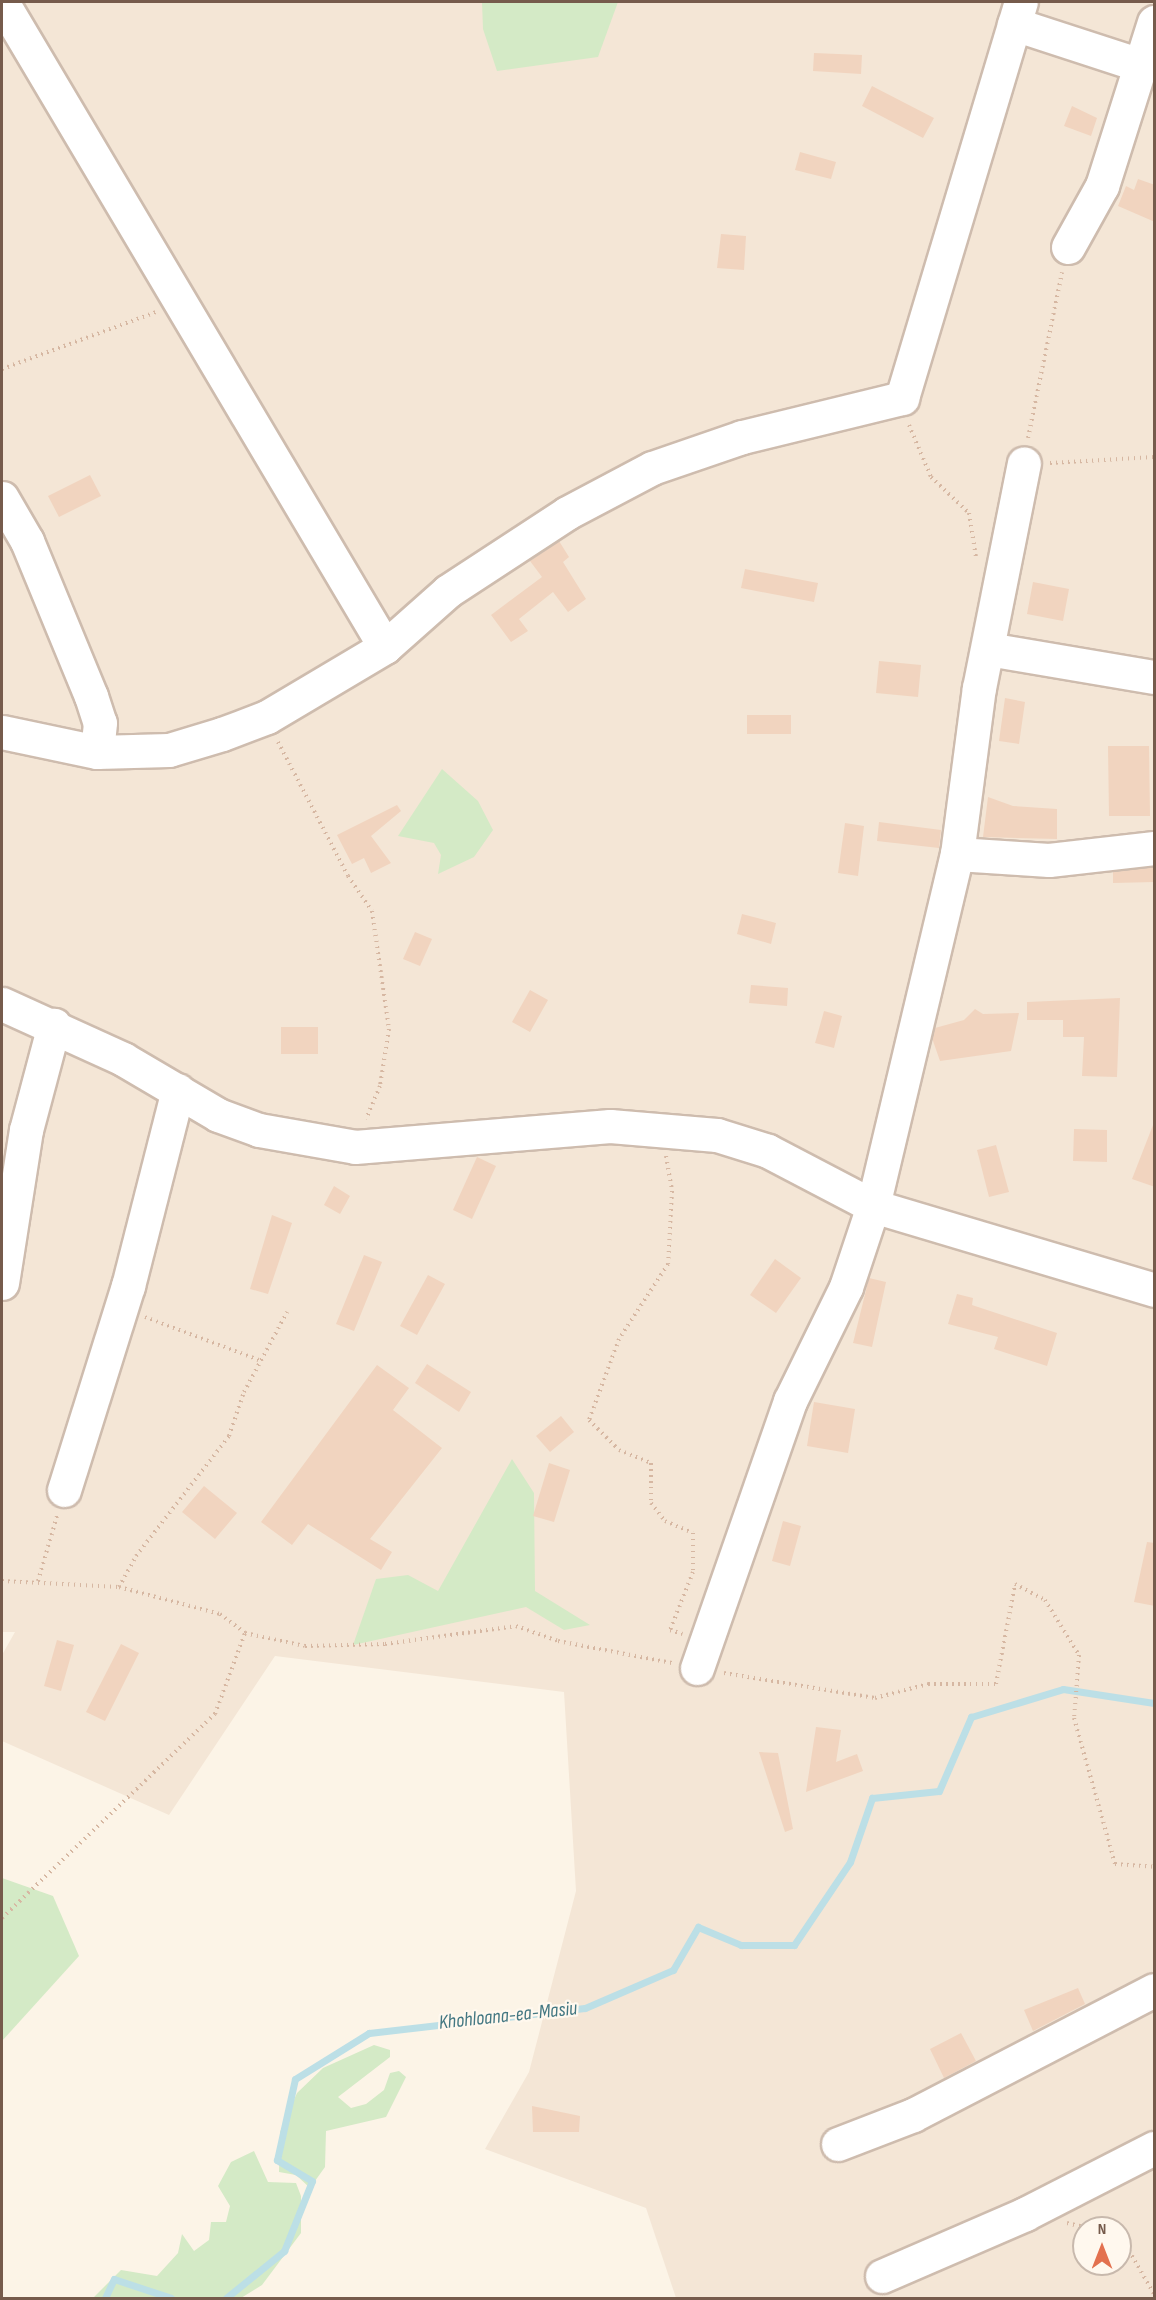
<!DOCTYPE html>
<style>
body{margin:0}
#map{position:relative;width:1156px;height:2300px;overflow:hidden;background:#fcf4e7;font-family:"Sofia Sans Condensed",sans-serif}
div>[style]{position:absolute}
.residential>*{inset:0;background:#f4e6d6}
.green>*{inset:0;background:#d4eac6}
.stream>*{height:7px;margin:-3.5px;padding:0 3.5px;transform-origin:3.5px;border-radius:3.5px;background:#bcdfe6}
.building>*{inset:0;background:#f1d4bf}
.path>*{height:4px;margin-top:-2px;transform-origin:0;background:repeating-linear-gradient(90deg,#d6b7a2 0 1.5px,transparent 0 6px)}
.roads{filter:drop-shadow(2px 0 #cebcae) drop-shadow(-2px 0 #cebcae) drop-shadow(0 2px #cebcae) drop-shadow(0 -2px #cebcae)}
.minor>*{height:33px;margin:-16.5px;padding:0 16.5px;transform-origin:16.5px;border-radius:16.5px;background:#fff}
span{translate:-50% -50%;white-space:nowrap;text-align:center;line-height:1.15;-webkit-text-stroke:4.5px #fff8ee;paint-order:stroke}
.water-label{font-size:20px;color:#437782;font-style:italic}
.frame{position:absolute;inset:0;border:3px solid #765b4c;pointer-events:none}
.north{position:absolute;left:1072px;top:2216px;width:60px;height:60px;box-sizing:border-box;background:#fff8ee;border:2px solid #c8b9ad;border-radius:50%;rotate:0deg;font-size:16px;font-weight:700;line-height:24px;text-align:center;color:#765b4c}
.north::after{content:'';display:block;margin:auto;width:21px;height:27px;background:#e3714f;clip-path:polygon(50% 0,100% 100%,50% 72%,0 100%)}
</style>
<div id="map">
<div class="residential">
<i style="clip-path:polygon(evenodd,2px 2px,1154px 2px,1154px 2298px,676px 2298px,646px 2208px,485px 2149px,529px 2072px,576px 1891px,564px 1692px,275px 1656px,169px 1815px,2px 1741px,2px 1655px,15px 1632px,2px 1632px,2px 2px,1084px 2228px,1120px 2228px,1120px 2264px,1084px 2264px,1084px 2228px)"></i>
</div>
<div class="green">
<i style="clip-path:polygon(482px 2px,618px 2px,598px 57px,497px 71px,483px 29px)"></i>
<i style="clip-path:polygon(442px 769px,478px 801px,493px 830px,474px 857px,438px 874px,441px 855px,434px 843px,398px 836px)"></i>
<i style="clip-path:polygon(512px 1459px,534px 1493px,535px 1591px,590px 1625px,564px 1630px,526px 1607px,353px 1645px,376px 1579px,408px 1575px,438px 1591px)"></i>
<i style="clip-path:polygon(2px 1878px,53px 1896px,79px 1956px,2px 2041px)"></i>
<i style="clip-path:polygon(374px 2045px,390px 2050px,390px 2057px,338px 2097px,351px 2108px,366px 2104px,384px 2090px,390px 2073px,399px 2071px,406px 2077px,386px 2117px,326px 2131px,325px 2167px,310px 2188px,296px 2175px,279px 2172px,280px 2132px,297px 2093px,323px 2068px)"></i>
<i style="clip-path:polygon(254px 2151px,268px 2182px,296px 2183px,301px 2196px,301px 2233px,262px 2285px,241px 2298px,93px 2298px,121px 2270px,157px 2276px,178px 2253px,182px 2234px,194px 2251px,209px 2240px,211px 2222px,226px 2222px,230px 2206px,218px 2186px,231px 2162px)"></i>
</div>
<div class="stream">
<i style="left:105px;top:2298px;width:21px;rotate:-65deg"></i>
<i style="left:114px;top:2279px;width:60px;rotate:18.4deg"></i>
<i style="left:226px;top:2298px;width:75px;rotate:-39deg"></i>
<i style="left:284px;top:2251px;width:75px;rotate:-68.2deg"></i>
<i style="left:312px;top:2181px;width:41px;rotate:-149deg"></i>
<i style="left:277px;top:2160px;width:83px;rotate:-77.5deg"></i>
<i style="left:295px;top:2079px;width:87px;rotate:-31.9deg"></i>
<i style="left:369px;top:2033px;width:217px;rotate:-6.6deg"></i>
<i style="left:585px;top:2008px;width:96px;rotate:-23.4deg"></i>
<i style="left:673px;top:1970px;width:50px;rotate:-59.8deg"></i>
<i style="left:698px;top:1927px;width:47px;rotate:22.7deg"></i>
<i style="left:741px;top:1945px;width:53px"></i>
<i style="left:794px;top:1945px;width:100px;rotate:-56deg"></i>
<i style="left:850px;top:1862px;width:68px;rotate:-71deg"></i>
<i style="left:872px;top:1798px;width:67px;rotate:-6deg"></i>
<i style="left:939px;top:1791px;width:81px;rotate:-66.6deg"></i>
<i style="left:971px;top:1717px;width:96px;rotate:-16.9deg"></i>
<i style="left:1063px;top:1689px;width:92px;rotate:8.7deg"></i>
</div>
<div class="building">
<i style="clip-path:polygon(814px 53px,862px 55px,861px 74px,813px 71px)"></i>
<i style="clip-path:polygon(872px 86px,934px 118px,923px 138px,862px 106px)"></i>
<i style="clip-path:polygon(1072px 106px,1097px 118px,1091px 136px,1064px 126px)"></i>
<i style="clip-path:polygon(800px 152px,836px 162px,831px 179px,795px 170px)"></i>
<i style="clip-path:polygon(1138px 179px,1155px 185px,1155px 222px,1118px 206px,1126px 186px,1134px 190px)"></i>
<i style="clip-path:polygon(721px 234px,746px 236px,744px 270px,717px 268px)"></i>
<i style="clip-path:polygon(90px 475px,101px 496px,59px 517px,48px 496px)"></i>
<i style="clip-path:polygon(559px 541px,569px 557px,563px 562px,586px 599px,568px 612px,553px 592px,519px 619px,528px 631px,511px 642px,491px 615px,542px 577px,530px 561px)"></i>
<i style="clip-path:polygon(745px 569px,818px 583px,814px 602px,741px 588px)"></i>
<i style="clip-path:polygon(1033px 582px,1069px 589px,1063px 621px,1027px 614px)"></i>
<i style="clip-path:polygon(879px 661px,921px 665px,918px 697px,876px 693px)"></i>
<i style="clip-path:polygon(1005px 698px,1025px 702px,1019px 744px,999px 741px)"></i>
<i style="clip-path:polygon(747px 715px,791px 715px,791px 734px,747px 734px)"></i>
<i style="clip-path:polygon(1108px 746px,1149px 746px,1150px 816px,1109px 816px)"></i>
<i style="clip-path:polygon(988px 797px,1013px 806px,1057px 809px,1057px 839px,983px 837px)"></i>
<i style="clip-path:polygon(397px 805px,401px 811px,371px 836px,391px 863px,371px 873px,364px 858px,352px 864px,337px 835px)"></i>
<i style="clip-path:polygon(879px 822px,941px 830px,939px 848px,877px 841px)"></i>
<i style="clip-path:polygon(845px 823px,864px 826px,858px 876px,838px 873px)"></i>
<i style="clip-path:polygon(1155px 867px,1155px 882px,1113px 883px,1113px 872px)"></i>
<i style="clip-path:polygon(742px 914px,776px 923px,771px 944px,737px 934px)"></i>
<i style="clip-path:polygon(415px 932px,432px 939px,420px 966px,403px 959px)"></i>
<i style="clip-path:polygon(751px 985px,788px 988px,787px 1006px,749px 1003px)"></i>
<i style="clip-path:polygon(530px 990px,548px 1000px,530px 1032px,512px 1022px)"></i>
<i style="clip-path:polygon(1120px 998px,1117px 1077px,1082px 1076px,1084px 1037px,1063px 1037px,1063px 1020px,1027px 1020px,1027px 1002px)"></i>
<i style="clip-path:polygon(975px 1009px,983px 1014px,1019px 1013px,1011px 1051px,940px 1061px,932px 1038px,935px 1028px,964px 1020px)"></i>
<i style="clip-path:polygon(824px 1011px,842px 1016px,834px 1048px,815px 1043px)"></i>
<i style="clip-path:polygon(281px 1027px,318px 1027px,318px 1054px,281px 1054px)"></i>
<i style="clip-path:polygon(1153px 1125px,1155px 1125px,1155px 1187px,1132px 1179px)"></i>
<i style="clip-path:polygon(1074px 1129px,1107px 1130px,1107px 1162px,1073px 1161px)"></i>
<i style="clip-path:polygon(996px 1145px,1009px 1192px,989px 1197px,977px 1150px)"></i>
<i style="clip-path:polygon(477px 1157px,496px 1166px,472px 1219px,453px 1210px)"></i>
<i style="clip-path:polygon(334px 1186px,350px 1196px,340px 1214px,324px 1205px)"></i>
<i style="clip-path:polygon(272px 1215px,292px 1223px,268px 1294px,250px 1289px)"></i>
<i style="clip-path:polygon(364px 1255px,382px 1262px,354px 1331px,336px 1324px)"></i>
<i style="clip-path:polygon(775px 1259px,801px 1278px,776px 1313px,750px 1295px)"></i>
<i style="clip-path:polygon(428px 1275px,445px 1284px,417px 1335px,400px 1326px)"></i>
<i style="clip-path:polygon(869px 1278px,886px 1282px,872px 1347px,853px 1343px)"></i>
<i style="clip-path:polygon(957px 1294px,973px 1298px,972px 1305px,1057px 1333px,1047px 1366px,994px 1349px,998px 1337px,948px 1324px)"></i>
<i style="clip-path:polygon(427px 1364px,471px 1392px,459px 1412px,415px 1383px)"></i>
<i style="clip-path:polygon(377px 1365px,409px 1388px,393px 1410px,442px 1448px,370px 1539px,392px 1552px,381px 1570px,308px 1524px,292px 1545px,261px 1522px)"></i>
<i style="clip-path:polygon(814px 1402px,855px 1409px,848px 1453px,807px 1446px)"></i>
<i style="clip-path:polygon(561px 1416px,574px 1432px,550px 1452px,536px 1436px)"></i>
<i style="clip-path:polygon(549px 1463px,570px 1470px,554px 1522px,533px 1516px)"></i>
<i style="clip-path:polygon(204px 1486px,237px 1513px,215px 1539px,182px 1512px)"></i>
<i style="clip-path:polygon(783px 1521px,801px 1526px,790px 1566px,772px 1561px)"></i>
<i style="clip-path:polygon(1147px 1542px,1155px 1543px,1155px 1606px,1134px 1602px)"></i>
<i style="clip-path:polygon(57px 1640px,74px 1645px,61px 1691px,44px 1686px)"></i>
<i style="clip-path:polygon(121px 1644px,139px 1653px,105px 1721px,86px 1712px)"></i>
<i style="clip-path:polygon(816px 1727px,841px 1730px,836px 1762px,857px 1754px,863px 1771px,806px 1792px)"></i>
<i style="clip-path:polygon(759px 1752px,778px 1753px,793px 1829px,785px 1832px)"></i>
<i style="clip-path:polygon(1078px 1988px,1085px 2004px,1033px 2031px,1024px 2010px)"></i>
<i style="clip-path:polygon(961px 2033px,976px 2061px,944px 2078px,930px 2049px)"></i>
<i style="clip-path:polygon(532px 2106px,580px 2116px,579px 2132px,533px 2132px)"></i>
</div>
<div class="path">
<i style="left:2px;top:369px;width:164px;rotate:-20.3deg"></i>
<i style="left:909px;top:425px;width:56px;rotate:67.1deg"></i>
<i style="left:931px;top:477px;width:52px;rotate:43.5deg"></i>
<i style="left:969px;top:513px;width:45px;rotate:81deg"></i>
<i style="left:1028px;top:438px;width:169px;rotate:-78.4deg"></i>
<i style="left:1050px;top:463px;width:104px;rotate:-3.3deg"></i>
<i style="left:278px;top:742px;width:151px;rotate:62.4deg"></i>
<i style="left:348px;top:876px;width:42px;rotate:55.6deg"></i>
<i style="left:372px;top:911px;width:119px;rotate:81.8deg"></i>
<i style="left:389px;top:1029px;width:58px;rotate:99deg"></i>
<i style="left:380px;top:1086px;width:36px;rotate:113deg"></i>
<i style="left:666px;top:1156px;width:36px;rotate:80deg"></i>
<i style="left:672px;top:1191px;width:73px;rotate:93.1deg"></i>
<i style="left:668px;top:1264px;width:90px;rotate:123.2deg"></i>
<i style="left:619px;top:1339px;width:86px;rotate:110.3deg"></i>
<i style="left:589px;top:1420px;width:42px;rotate:45deg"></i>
<i style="left:619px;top:1450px;width:35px;rotate:22deg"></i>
<i style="left:651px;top:1463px;width:40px;rotate:90deg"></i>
<i style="left:651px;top:1503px;width:23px;rotate:52deg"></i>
<i style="left:665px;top:1521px;width:30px;rotate:23deg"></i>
<i style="left:693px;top:1533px;width:39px;rotate:90deg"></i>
<i style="left:693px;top:1572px;width:62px;rotate:111.6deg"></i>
<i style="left:670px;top:1630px;width:13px;rotate:18deg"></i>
<i style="left:145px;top:1317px;width:122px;rotate:20.7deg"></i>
<i style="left:2px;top:1581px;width:117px;rotate:2.9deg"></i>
<i style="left:119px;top:1587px;width:105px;rotate:15deg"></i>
<i style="left:220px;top:1614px;width:31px;rotate:37deg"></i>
<i style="left:245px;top:1633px;width:61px;rotate:12.2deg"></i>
<i style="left:305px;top:1646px;width:80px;rotate:-1.4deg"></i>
<i style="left:385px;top:1644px;width:132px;rotate:-7.8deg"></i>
<i style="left:516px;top:1626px;width:45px;rotate:19.7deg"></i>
<i style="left:558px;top:1641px;width:116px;rotate:10.9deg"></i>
<i style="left:38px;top:1581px;width:68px;rotate:-73.7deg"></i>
<i style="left:119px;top:1587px;width:35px;rotate:-61deg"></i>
<i style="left:136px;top:1556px;width:152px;rotate:-52.2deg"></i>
<i style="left:229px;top:1436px;width:46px;rotate:-71.2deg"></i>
<i style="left:244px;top:1392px;width:91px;rotate:-61.7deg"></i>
<i style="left:724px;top:1673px;width:153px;rotate:9.4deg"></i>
<i style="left:875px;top:1698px;width:55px;rotate:-14.8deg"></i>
<i style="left:928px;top:1684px;width:68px"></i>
<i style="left:996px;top:1684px;width:102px;rotate:-79.2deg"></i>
<i style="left:1015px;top:1584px;width:34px;rotate:28deg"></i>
<i style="left:1045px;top:1600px;width:65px;rotate:58.3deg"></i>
<i style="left:1079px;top:1655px;width:63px;rotate:94.5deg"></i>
<i style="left:1074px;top:1718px;width:152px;rotate:74.3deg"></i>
<i style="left:1115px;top:1864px;width:39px;rotate:4deg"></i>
<i style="left:2px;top:1918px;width:295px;rotate:-43.8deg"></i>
<i style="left:215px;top:1714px;width:86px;rotate:-69.7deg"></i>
<i style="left:1067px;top:2223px;width:23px;rotate:13deg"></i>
<i style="left:1120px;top:2235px;width:68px;rotate:60deg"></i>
</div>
<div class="roads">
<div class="minor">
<i style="left:2px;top:2px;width:750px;rotate:59.3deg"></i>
<i style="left:1014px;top:24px;width:133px;rotate:18deg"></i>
<i style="left:1068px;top:247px;width:70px;rotate:-60.9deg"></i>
<i style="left:1102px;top:186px;width:172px;rotate:-72.4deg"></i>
<i style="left:2px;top:498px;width:50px;rotate:59.8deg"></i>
<i style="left:27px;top:541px;width:168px;rotate:67.6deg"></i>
<i style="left:91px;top:696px;width:28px;rotate:72deg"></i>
<i style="left:100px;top:723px;width:29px;rotate:96deg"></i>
<i style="left:988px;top:649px;width:168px;rotate:9.6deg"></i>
<i style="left:2px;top:732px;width:97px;rotate:11.9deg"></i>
<i style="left:97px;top:752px;width:72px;rotate:-1.6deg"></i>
<i style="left:169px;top:750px;width:55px;rotate:-16.8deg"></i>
<i style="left:222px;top:734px;width:48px;rotate:-20.7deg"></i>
<i style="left:267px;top:717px;width:137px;rotate:-30.7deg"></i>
<i style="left:385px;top:647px;width:84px;rotate:-41.6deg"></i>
<i style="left:448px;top:591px;width:142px;rotate:-33.2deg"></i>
<i style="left:567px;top:513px;width:96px;rotate:-27.9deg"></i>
<i style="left:652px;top:468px;width:95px;rotate:-19deg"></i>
<i style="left:742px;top:437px;width:165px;rotate:-13.7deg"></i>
<i style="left:902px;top:398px;width:413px;rotate:-73.3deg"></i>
<i style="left:957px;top:854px;width:92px;rotate:3.7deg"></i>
<i style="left:1049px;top:860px;width:106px;rotate:-6.5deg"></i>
<i style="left:2px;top:1004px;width:133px;rotate:24.4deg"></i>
<i style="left:123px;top:1059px;width:110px;rotate:30.5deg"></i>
<i style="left:218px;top:1115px;width:44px;rotate:20.1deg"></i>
<i style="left:259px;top:1130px;width:97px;rotate:10deg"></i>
<i style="left:355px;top:1147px;width:256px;rotate:-4.7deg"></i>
<i style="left:610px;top:1126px;width:107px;rotate:4.8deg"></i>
<i style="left:717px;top:1135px;width:53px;rotate:17.4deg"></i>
<i style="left:768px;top:1151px;width:119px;rotate:27.6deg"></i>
<i style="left:873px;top:1206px;width:293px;rotate:16.6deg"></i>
<i style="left:2px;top:1283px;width:155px;rotate:-81.1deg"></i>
<i style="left:26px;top:1130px;width:109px;rotate:-75.1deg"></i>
<i style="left:64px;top:1490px;width:214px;rotate:-72.6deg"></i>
<i style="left:128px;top:1286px;width:202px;rotate:-75.7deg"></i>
<i style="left:697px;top:1668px;width:283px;rotate:-70.8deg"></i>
<i style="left:790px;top:1401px;width:127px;rotate:-63.8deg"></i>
<i style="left:846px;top:1287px;width:85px;rotate:-71.6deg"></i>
<i style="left:873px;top:1206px;width:362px;rotate:-76.6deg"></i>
<i style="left:957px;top:854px;width:167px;rotate:-82.5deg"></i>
<i style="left:979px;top:688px;width:229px;rotate:-78.7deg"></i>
<i style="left:838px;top:2144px;width:80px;rotate:-21.1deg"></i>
<i style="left:913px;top:2115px;width:271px;rotate:-27.4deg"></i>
<i style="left:882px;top:2276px;width:156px;rotate:-23.4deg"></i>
<i style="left:1025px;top:2214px;width:145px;rotate:-27.1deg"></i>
</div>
</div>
<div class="water-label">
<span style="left:508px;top:2016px;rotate:-6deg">Khohloana-ea-Masiu</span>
</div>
<div class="frame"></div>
<div class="north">N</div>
</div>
